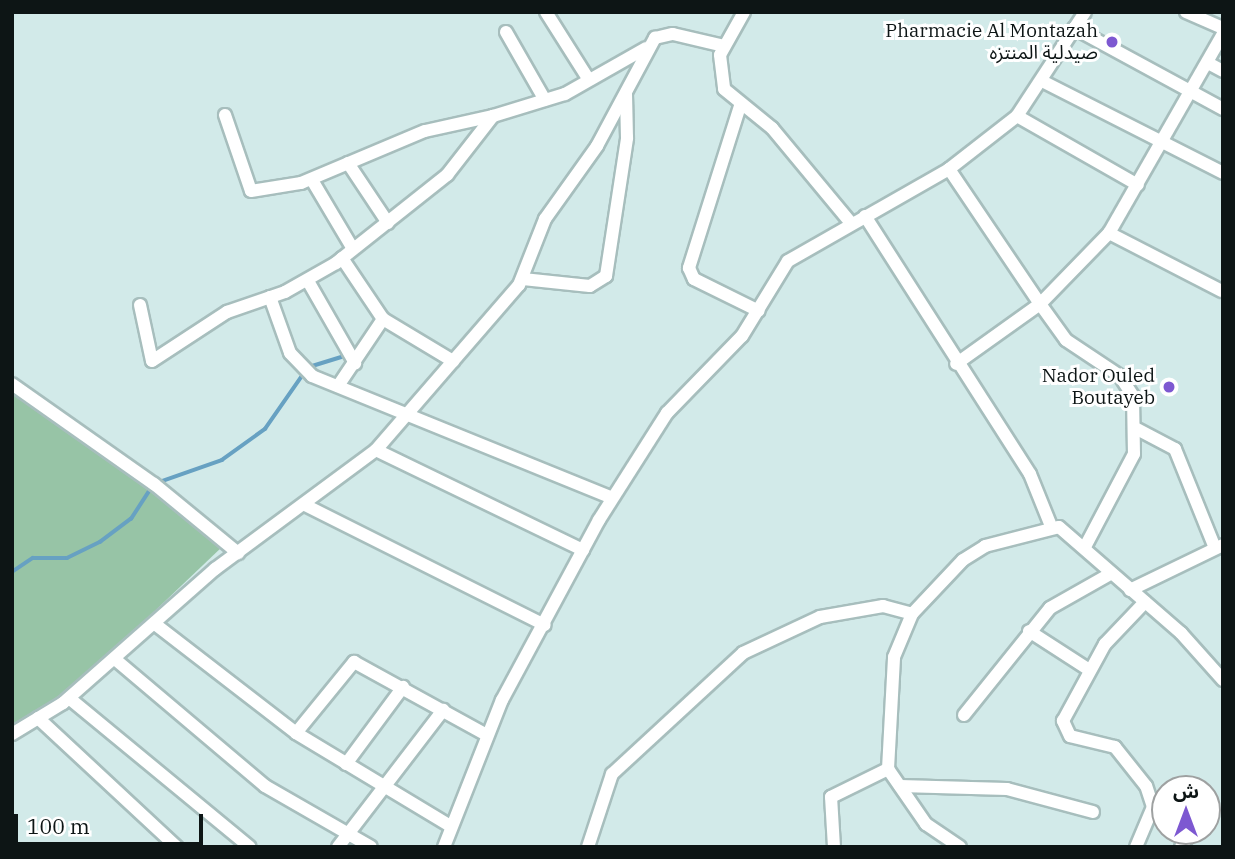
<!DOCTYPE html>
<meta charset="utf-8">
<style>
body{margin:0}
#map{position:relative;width:1235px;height:859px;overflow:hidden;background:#d2eae9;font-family:"IBM Plex Serif","Noto Sans Arabic",serif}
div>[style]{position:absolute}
.green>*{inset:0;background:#97c4a6}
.stream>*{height:3.5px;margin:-1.75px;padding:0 1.75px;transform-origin:1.75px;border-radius:1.75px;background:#67a1c2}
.roads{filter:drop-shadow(2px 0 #a7bebd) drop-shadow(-2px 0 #a7bebd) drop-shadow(0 2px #a7bebd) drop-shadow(0 -2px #a7bebd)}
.minor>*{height:12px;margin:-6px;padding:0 6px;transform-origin:6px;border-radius:6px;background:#fff}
.dots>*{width:19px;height:19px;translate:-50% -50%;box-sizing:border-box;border:4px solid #fff;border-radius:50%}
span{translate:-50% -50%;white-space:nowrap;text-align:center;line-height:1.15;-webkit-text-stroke:6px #fff;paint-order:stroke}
.poi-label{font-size:19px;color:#0d1515}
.right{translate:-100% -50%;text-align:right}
.frame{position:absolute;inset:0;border:14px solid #0d1515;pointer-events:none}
.north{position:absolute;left:1151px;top:775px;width:70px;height:70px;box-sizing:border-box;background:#fff;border:2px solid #9ea1a1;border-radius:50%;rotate:0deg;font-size:19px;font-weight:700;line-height:28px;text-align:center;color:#0d1515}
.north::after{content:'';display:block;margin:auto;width:24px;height:32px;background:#7d58d1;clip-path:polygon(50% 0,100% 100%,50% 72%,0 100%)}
.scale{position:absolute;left:14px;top:814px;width:189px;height:32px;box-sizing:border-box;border:4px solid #0d1515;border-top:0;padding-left:9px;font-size:21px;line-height:24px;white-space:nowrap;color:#0d1515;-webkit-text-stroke:5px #fff;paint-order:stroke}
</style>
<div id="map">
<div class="green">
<i style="clip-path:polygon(12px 387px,223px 546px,74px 688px,12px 727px)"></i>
</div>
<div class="stream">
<i style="left:309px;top:367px;width:41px;rotate:-17.1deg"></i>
<i style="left:157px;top:483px;width:69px;rotate:-19.5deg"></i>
<i style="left:222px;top:460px;width:53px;rotate:-35.8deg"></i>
<i style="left:265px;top:429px;width:68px;rotate:-55.1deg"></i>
<i style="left:12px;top:572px;width:25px;rotate:-34deg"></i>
<i style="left:33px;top:558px;width:34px"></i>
<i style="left:67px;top:558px;width:37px;rotate:-26deg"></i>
<i style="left:100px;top:542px;width:39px;rotate:-37deg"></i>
<i style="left:131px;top:519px;width:37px;rotate:-57deg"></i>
</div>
<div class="roads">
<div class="minor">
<i style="left:546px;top:12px;width:80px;rotate:57.7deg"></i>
<i style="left:744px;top:12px;width:49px;rotate:119.2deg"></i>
<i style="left:720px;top:55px;width:34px;rotate:83deg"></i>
<i style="left:724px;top:89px;width:62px;rotate:39.1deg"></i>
<i style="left:772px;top:128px;width:124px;rotate:50.3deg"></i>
<i style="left:1186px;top:12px;width:40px;rotate:23.4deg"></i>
<i style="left:1074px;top:28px;width:170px;rotate:28.5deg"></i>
<i style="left:506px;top:32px;width:78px;rotate:60.2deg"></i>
<i style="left:1208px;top:63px;width:17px;rotate:28deg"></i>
<i style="left:1042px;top:81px;width:203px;rotate:26.9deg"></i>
<i style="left:740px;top:106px;width:170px;rotate:107.5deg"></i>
<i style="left:689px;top:268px;width:12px;rotate:66deg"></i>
<i style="left:694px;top:279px;width:72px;rotate:26.2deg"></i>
<i style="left:225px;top:115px;width:80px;rotate:71.1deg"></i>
<i style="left:251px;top:191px;width:51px;rotate:-9.1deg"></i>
<i style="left:301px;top:183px;width:134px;rotate:-22.8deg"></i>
<i style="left:425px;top:131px;width:70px;rotate:-12.4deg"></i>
<i style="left:1017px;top:116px;width:139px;rotate:29.7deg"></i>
<i style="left:348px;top:163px;width:72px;rotate:56.3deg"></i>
<i style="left:949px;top:169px;width:163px;rotate:56deg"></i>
<i style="left:1040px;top:304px;width:103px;rotate:144.5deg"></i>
<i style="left:312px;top:180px;width:80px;rotate:59.3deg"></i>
<i style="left:865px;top:216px;width:306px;rotate:57.4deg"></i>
<i style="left:1030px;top:474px;width:56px;rotate:68deg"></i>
<i style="left:1109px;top:233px;width:127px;rotate:27.2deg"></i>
<i style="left:342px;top:258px;width:73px;rotate:56.1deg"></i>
<i style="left:383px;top:319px;width:82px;rotate:31deg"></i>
<i style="left:523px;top:279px;width:67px;rotate:6deg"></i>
<i style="left:590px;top:286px;width:19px;rotate:-32deg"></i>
<i style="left:606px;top:276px;width:140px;rotate:-81.3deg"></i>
<i style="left:627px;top:138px;width:44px;rotate:-91.3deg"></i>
<i style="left:308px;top:281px;width:95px;rotate:60.2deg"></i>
<i style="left:270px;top:297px;width:59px;rotate:70.3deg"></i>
<i style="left:290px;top:353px;width:32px;rotate:46deg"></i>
<i style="left:312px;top:376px;width:324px;rotate:22.1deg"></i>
<i style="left:140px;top:305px;width:57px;rotate:77.9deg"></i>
<i style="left:152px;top:361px;width:90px;rotate:-33.2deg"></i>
<i style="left:227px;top:312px;width:61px;rotate:-19deg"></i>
<i style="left:285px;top:292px;width:59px;rotate:-29.6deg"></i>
<i style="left:336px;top:263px;width:142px;rotate:-38.4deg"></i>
<i style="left:447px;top:175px;width:75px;rotate:-52.1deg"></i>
<i style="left:493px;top:116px;width:75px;rotate:-17deg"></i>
<i style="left:565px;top:94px;width:93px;rotate:-29.6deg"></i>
<i style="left:12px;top:384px;width:174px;rotate:35.2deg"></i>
<i style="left:154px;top:484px;width:109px;rotate:39.4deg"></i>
<i style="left:338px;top:386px;width:81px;rotate:-56.1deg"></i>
<i style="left:1137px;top:429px;width:43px;rotate:27.8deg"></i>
<i style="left:1175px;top:449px;width:107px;rotate:68deg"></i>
<i style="left:376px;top:450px;width:230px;rotate:25.8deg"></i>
<i style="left:305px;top:505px;width:268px;rotate:26.6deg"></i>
<i style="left:1086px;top:545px;width:103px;rotate:-62.2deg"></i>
<i style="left:1134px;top:454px;width:58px;rotate:-91deg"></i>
<i style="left:1133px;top:396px;width:24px;rotate:-123deg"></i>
<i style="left:1120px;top:376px;width:65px;rotate:-146.3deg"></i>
<i style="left:1066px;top:340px;width:44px;rotate:-125.8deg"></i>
<i style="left:1040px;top:304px;width:99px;rotate:-45.8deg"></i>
<i style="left:1109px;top:233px;width:229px;rotate:-60.2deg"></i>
<i style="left:1130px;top:590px;width:103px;rotate:-25.8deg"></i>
<i style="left:155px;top:624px;width:178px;rotate:37.7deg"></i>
<i style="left:296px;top:733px;width:180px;rotate:31.1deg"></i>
<i style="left:1029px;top:631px;width:70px;rotate:32.8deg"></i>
<i style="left:116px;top:660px;width:195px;rotate:40.2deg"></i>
<i style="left:265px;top:786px;width:122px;rotate:29.9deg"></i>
<i style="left:69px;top:698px;width:234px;rotate:39.5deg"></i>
<i style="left:964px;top:715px;width:137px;rotate:-51.2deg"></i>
<i style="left:1050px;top:608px;width:69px;rotate:-29.5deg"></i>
<i style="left:38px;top:718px;width:190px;rotate:42.9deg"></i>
<i style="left:296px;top:733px;width:92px;rotate:-50.8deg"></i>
<i style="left:354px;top:662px;width:152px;rotate:28.8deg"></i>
<i style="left:12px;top:734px;width:60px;rotate:-31.3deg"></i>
<i style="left:63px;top:703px;width:203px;rotate:-41.4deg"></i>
<i style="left:215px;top:569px;width:200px;rotate:-36.5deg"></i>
<i style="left:376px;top:450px;width:218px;rotate:-49.1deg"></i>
<i style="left:519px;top:285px;width:71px;rotate:-68.5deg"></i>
<i style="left:545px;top:219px;width:90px;rotate:-54.5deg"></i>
<i style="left:597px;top:146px;width:123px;rotate:-61.8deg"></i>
<i style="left:655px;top:38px;width:18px;rotate:-13deg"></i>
<i style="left:673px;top:34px;width:52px;rotate:13.2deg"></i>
<i style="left:346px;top:764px;width:96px;rotate:-53.5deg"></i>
<i style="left:888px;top:769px;width:67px;rotate:55.4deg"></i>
<i style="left:926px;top:824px;width:41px;rotate:34.1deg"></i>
<i style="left:900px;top:786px;width:107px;rotate:1.6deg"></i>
<i style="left:1007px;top:789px;width:89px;rotate:15deg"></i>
<i style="left:338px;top:847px;width:173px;rotate:-52.5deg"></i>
<i style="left:444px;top:847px;width:158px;rotate:-68.5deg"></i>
<i style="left:502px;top:700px;width:204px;rotate:-61.7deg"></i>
<i style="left:599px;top:520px;width:127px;rotate:-57.6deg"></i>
<i style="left:667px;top:413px;width:107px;rotate:-45.8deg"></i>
<i style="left:742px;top:336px;width:88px;rotate:-58.5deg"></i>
<i style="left:788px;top:261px;width:185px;rotate:-29.7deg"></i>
<i style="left:949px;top:169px;width:86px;rotate:-37.9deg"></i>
<i style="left:1017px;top:116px;width:124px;rotate:-56.8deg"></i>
<i style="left:588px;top:847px;width:77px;rotate:-71.8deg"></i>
<i style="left:612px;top:774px;width:178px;rotate:-42.7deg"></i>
<i style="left:743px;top:653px;width:85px;rotate:-25.1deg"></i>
<i style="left:820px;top:617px;width:64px;rotate:-9.9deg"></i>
<i style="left:883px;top:606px;width:30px;rotate:15deg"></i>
<i style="left:834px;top:847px;width:50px;rotate:-93.4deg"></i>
<i style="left:831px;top:797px;width:64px;rotate:-26.2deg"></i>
<i style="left:888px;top:769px;width:112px;rotate:-86.9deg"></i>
<i style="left:894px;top:657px;width:47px;rotate:-67.3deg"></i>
<i style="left:912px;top:614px;width:74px;rotate:-46.6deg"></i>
<i style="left:963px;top:560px;width:26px;rotate:-32deg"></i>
<i style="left:985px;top:546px;width:76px;rotate:-14.4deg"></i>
<i style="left:1059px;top:527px;width:162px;rotate:41deg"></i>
<i style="left:1181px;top:633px;width:63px;rotate:48.2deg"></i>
<i style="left:1136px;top:847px;width:43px;rotate:-67deg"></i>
<i style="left:1153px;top:807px;width:22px;rotate:-108deg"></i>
<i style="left:1146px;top:786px;width:50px;rotate:-128.5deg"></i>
<i style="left:1115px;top:747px;width:46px;rotate:-166.3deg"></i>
<i style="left:1070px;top:736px;width:17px;rotate:-115deg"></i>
<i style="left:1063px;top:721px;width:88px;rotate:-61.4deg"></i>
<i style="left:1105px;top:644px;width:58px;rotate:-46.4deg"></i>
<i style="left:1181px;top:847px;width:19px;rotate:-58deg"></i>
</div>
</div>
<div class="dots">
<i style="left:1112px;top:42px;background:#7d58d1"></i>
<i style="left:1169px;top:387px;background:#7d58d1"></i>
</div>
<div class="poi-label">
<span class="right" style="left:1098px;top:42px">Pharmacie Al Montazah<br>صيدلية المنتزه</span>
<span class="right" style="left:1155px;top:387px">Nador Ouled<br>Boutayeb</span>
</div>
<div class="frame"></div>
<div class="north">ش</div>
<div class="scale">100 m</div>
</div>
